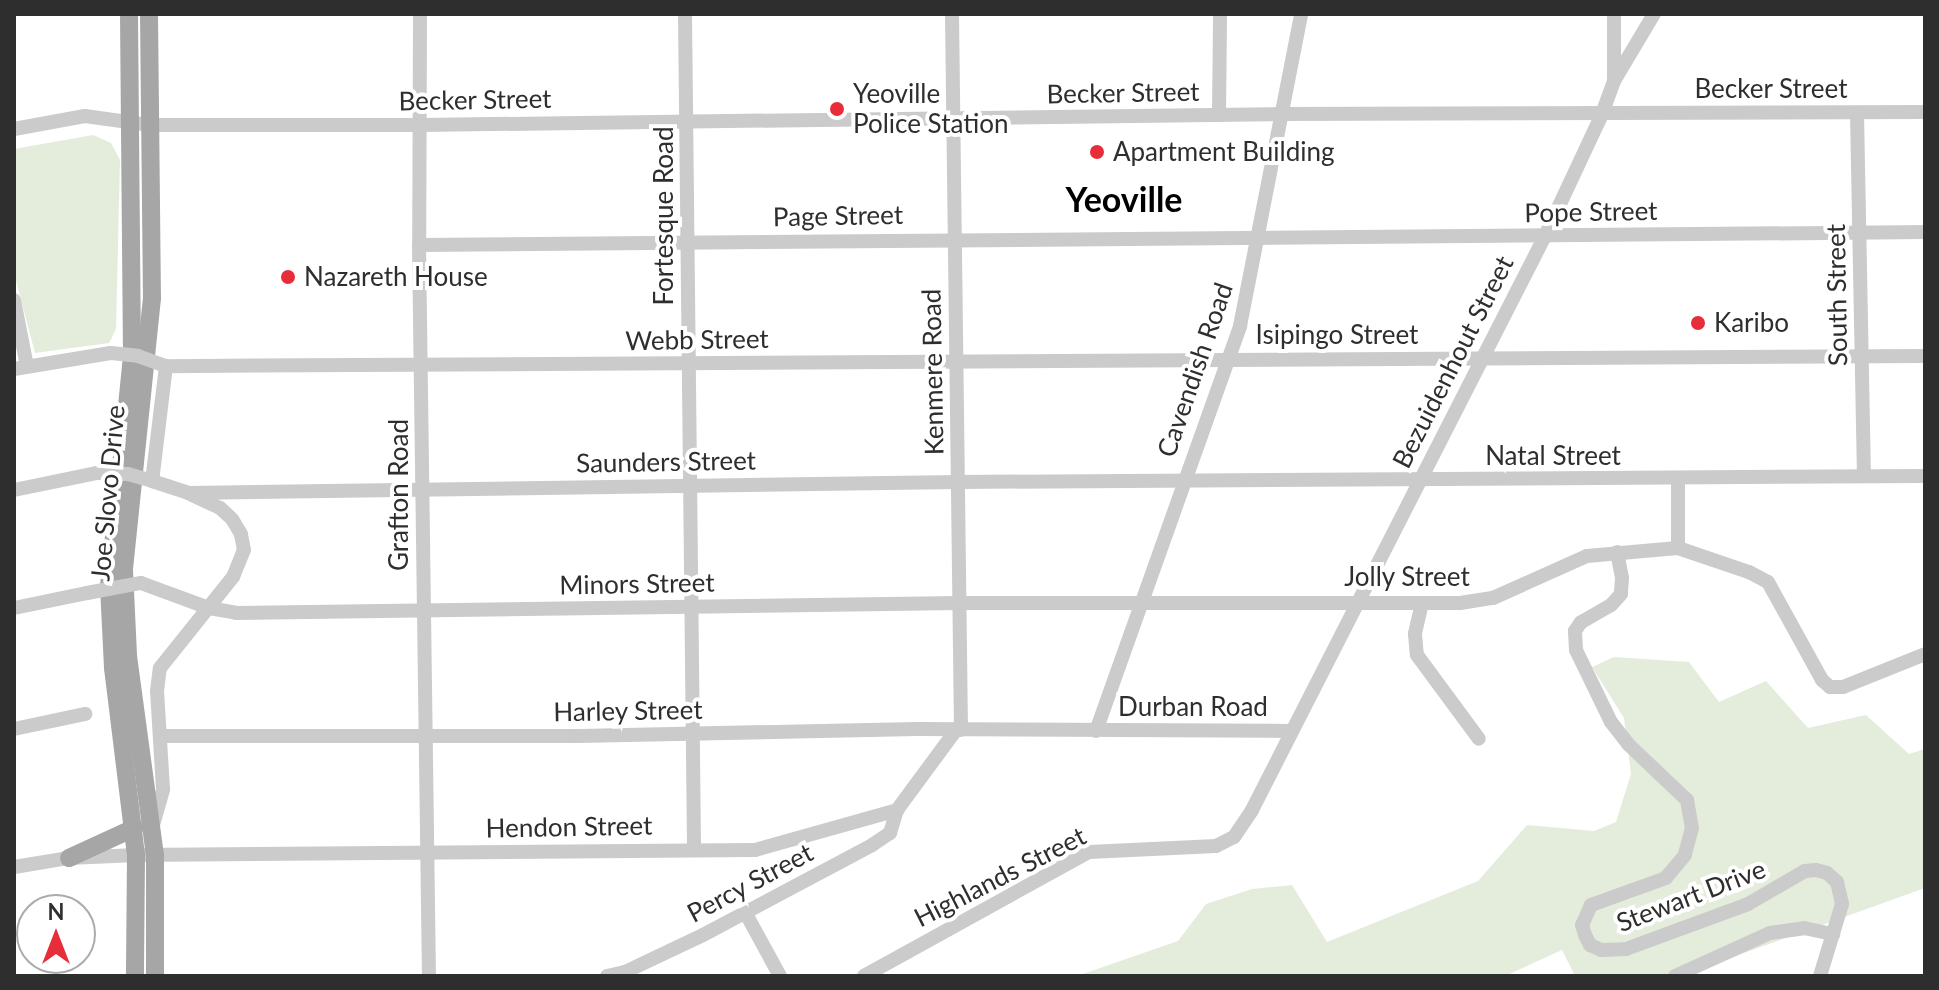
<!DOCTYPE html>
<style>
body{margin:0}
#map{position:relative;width:1939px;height:990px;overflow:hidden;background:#fff;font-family:Lato,sans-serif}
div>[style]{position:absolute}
.green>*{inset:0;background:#e4ecdc}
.minor>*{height:14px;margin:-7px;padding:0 7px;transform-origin:7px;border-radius:7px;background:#cbcbcb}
.major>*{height:18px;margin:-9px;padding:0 9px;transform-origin:9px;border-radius:9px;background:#a6a6a6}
.minor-bridge>*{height:14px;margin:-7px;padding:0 7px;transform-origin:7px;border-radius:7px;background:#cbcbcb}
.dots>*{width:22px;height:22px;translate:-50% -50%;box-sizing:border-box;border:4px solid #fff;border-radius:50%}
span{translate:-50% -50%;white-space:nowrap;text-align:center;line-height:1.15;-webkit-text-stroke:8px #fff;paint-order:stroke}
.street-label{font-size:26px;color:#2e2e2e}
.poi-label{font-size:26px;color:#2e2e2e}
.left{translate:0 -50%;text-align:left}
.district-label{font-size:34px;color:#000;font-weight:700}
.frame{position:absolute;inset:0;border:16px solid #2e2e2e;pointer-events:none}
.north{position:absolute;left:16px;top:894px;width:80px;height:80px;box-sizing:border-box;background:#fff;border:2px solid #ababab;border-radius:50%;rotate:0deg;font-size:22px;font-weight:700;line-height:32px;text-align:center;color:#2e2e2e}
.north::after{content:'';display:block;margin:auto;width:28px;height:36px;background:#e82d3a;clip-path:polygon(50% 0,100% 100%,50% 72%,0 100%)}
</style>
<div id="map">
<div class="green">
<i style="clip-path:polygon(93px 135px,111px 143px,120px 160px,116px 329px,109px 343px,35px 353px,14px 273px,14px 149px)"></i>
<i style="clip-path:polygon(1614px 657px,1689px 662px,1719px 702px,1766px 681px,1808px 728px,1866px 715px,1909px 754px,1925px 749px,1925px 888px,1680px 976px,1575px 976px,1562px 950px,1505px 976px,1077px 976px,1178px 941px,1206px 904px,1252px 889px,1292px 885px,1327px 942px,1478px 881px,1527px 825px,1594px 831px,1616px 822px,1631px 774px,1624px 718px,1592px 667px)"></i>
</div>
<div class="minor">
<i style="left:420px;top:14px;width:231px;rotate:90.2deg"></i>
<i style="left:419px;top:245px;width:731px;rotate:89.22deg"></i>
<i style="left:685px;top:14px;width:836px;rotate:89.38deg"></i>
<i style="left:952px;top:14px;width:716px;rotate:89.28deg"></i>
<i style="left:1614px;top:81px;width:67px;rotate:-90deg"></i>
<i style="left:1857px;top:113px;width:363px;rotate:88.9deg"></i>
<i style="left:1219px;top:115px;width:101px;rotate:-89.4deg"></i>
<i style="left:14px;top:129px;width:72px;rotate:-10.4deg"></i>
<i style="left:85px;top:116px;width:66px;rotate:7.9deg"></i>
<i style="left:150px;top:125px;width:270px"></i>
<i style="left:420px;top:125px;width:860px;rotate:-0.73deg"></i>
<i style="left:1280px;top:114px;width:645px;rotate:-0.18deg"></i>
<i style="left:419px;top:245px;width:1506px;rotate:-0.49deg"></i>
<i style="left:14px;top:300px;width:67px;rotate:78.9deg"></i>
<i style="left:1925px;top:356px;width:1759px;rotate:179.67deg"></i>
<i style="left:166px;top:366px;width:116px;rotate:96.9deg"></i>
<i style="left:152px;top:481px;width:38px;rotate:18deg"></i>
<i style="left:188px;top:493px;width:770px;rotate:-0.82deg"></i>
<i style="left:958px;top:482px;width:967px;rotate:-0.36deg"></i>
<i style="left:14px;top:369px;width:98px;rotate:-9.4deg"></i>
<i style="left:1678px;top:479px;width:69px;rotate:90deg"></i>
<i style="left:14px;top:490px;width:85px;rotate:-11.6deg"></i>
<i style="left:1617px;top:552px;width:26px;rotate:79deg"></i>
<i style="left:1622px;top:578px;width:16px;rotate:94deg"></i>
<i style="left:1621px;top:594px;width:15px;rotate:132deg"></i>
<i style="left:1611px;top:605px;width:34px;rotate:150deg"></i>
<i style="left:1581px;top:622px;width:11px;rotate:124deg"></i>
<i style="left:1575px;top:631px;width:19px;rotate:87deg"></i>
<i style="left:1576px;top:650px;width:80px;rotate:64.1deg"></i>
<i style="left:1611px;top:722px;width:29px;rotate:52deg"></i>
<i style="left:1629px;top:745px;width:80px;rotate:43.5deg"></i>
<i style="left:1687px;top:800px;width:28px;rotate:80deg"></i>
<i style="left:1692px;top:828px;width:28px;rotate:105deg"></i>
<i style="left:1685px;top:855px;width:30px;rotate:130deg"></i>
<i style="left:1666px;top:878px;width:80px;rotate:160.2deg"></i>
<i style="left:1591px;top:905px;width:22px;rotate:114deg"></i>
<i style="left:1582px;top:925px;width:10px;rotate:73deg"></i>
<i style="left:1585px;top:935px;width:11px;rotate:63deg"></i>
<i style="left:1590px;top:945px;width:12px;rotate:24deg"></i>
<i style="left:1601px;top:950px;width:25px;rotate:-2deg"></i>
<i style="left:1626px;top:949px;width:130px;rotate:-20.2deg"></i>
<i style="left:1748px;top:904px;width:66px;rotate:-30.1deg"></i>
<i style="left:1805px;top:871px;width:11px;rotate:-5deg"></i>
<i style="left:1816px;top:870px;width:11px;rotate:15deg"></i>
<i style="left:1827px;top:873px;width:13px;rotate:42deg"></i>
<i style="left:1837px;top:882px;width:23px;rotate:77deg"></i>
<i style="left:1842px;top:904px;width:75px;rotate:107deg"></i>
<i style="left:141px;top:583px;width:72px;rotate:20.2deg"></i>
<i style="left:209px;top:608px;width:27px;rotate:10deg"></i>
<i style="left:236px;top:613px;width:723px;rotate:-0.79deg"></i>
<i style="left:959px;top:603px;width:501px"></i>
<i style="left:1460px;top:603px;width:33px;rotate:-9deg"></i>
<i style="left:1493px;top:598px;width:103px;rotate:-24.1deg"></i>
<i style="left:1587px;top:556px;width:91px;rotate:-5deg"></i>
<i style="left:1678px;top:548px;width:75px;rotate:18.7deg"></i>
<i style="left:1749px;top:572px;width:21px;rotate:28deg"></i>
<i style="left:1768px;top:582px;width:112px;rotate:61.1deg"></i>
<i style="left:1822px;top:680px;width:11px;rotate:41deg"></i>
<i style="left:1830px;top:687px;width:13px"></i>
<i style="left:1843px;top:687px;width:88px;rotate:-21.9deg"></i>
<i style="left:1422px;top:603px;width:32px;rotate:103deg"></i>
<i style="left:1415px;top:634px;width:21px;rotate:85deg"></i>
<i style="left:1417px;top:655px;width:104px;rotate:53.6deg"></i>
<i style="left:14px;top:608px;width:75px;rotate:-11.6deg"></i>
<i style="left:14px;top:729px;width:73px;rotate:-11.9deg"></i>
<i style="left:1096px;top:731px;width:430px;rotate:-70.4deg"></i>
<i style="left:1240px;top:326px;width:318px;rotate:-78.9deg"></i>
<i style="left:160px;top:736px;width:419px"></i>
<i style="left:579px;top:736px;width:338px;rotate:-1.2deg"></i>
<i style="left:917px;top:729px;width:372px;rotate:0.3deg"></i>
<i style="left:153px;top:825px;width:37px;rotate:-74deg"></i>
<i style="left:163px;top:789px;width:98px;rotate:-93.5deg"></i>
<i style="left:157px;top:691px;width:23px;rotate:-83deg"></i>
<i style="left:160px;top:668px;width:117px;rotate:-51.3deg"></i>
<i style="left:233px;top:577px;width:29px;rotate:-68deg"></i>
<i style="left:244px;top:550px;width:16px;rotate:-101deg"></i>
<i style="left:241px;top:534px;width:17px;rotate:-121deg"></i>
<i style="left:232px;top:519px;width:16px;rotate:-137deg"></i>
<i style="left:220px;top:508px;width:31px;rotate:-155deg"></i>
<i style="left:14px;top:867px;width:56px;rotate:-9.3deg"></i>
<i style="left:69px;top:858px;width:67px;rotate:-2.6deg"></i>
<i style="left:136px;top:855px;width:619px;rotate:-0.46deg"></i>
<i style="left:755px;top:850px;width:148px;rotate:-15.7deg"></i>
<i style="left:897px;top:810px;width:99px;rotate:-53.6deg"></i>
<i style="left:745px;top:912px;width:73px;rotate:61.3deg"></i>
<i style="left:607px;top:976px;width:18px;rotate:-13deg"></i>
<i style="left:625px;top:972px;width:86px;rotate:-25.4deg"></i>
<i style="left:703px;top:935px;width:191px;rotate:-28deg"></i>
<i style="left:872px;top:845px;width:22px;rotate:-34deg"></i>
<i style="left:890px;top:833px;width:24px;rotate:-73deg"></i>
<i style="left:864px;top:976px;width:257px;rotate:-28.9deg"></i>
<i style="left:1089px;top:852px;width:127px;rotate:-2.7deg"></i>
<i style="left:1216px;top:846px;width:20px;rotate:-27deg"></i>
<i style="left:1234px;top:837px;width:32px;rotate:-56deg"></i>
<i style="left:1252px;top:810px;width:642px;rotate:-62.96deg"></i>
<i style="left:1544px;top:238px;width:137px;rotate:-64.9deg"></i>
<i style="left:1602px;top:114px;width:35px;rotate:-70deg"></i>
<i style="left:1614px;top:81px;width:78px;rotate:-59.2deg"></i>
<i style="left:1675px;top:976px;width:104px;rotate:-24.4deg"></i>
<i style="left:1770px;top:933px;width:34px;rotate:-8deg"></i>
<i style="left:1804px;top:928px;width:30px;rotate:12deg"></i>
</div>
<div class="major">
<i style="left:129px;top:14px;width:342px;rotate:89.5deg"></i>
<i style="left:132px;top:356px;width:231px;rotate:95.7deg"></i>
<i style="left:109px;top:586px;width:82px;rotate:87.2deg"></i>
<i style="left:113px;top:668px;width:188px;rotate:83deg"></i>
<i style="left:136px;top:855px;width:121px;rotate:90.5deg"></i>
<i style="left:149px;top:14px;width:284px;rotate:89.4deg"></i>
<i style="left:152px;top:298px;width:273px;rotate:95.9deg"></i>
<i style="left:124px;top:570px;width:86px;rotate:87.3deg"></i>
<i style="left:128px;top:656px;width:201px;rotate:82.3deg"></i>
<i style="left:155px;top:855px;width:121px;rotate:90deg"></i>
<i style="left:69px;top:858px;width:72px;rotate:-24.8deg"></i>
</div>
<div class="minor-bridge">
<i style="left:111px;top:353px;width:27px;rotate:6deg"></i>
<i style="left:138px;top:356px;width:30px;rotate:20deg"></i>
<i style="left:97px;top:473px;width:31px;rotate:2deg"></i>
<i style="left:128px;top:474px;width:25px;rotate:16deg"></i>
<i style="left:87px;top:593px;width:55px;rotate:-10.5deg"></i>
</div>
<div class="dots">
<i style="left:837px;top:109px;background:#e82d3a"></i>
<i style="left:1097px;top:152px;background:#e82d3a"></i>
<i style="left:288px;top:277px;background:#e82d3a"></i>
<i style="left:1698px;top:323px;background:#e82d3a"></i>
</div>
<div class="street-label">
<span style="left:1771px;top:89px">Becker Street</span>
<span style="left:1123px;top:93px;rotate:-1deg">Becker Street</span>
<span style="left:475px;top:100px;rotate:-1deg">Becker Street</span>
<span style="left:1591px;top:212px;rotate:-1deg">Pope Street</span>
<span style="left:664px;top:216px;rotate:-90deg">Fortesque Road</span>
<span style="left:838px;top:216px;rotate:-1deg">Page Street</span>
<span style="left:1837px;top:295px;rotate:-91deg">South Street</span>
<span style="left:1337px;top:335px">Isipingo Street</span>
<span style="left:697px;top:340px;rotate:-1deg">Webb Street</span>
<span style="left:1453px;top:362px;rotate:-63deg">Bezuidenhout Street</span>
<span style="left:1195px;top:370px;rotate:-71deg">Cavendish Road</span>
<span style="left:933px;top:372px;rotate:-91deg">Kenmere Road</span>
<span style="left:1553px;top:456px">Natal Street</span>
<span style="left:666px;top:462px;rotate:-1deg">Saunders Street</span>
<span style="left:108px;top:493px;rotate:-85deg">Joe Slovo Drive</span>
<span style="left:399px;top:495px;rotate:-90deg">Grafton Road</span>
<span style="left:1407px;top:577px">Jolly Street</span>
<span style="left:637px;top:584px;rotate:-1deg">Minors Street</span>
<span style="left:1193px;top:707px">Durban Road</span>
<span style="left:628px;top:711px;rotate:-1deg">Harley Street</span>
<span style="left:569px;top:827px;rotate:-1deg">Hendon Street</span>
<span style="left:1000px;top:877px;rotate:-27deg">Highlands Street</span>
<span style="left:750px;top:883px;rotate:-28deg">Percy Street</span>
<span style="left:1691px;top:896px;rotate:-21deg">Stewart Drive</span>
</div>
<div class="poi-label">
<span class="left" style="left:853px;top:109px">Yeoville<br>Police Station</span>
<span class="left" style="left:1113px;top:152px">Apartment Building</span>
<span class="left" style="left:304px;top:277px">Nazareth House</span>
<span class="left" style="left:1714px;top:323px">Karibo</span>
</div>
<div class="district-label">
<span style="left:1124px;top:199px">Yeoville</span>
</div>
<div class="frame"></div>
<div class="north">N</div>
</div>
